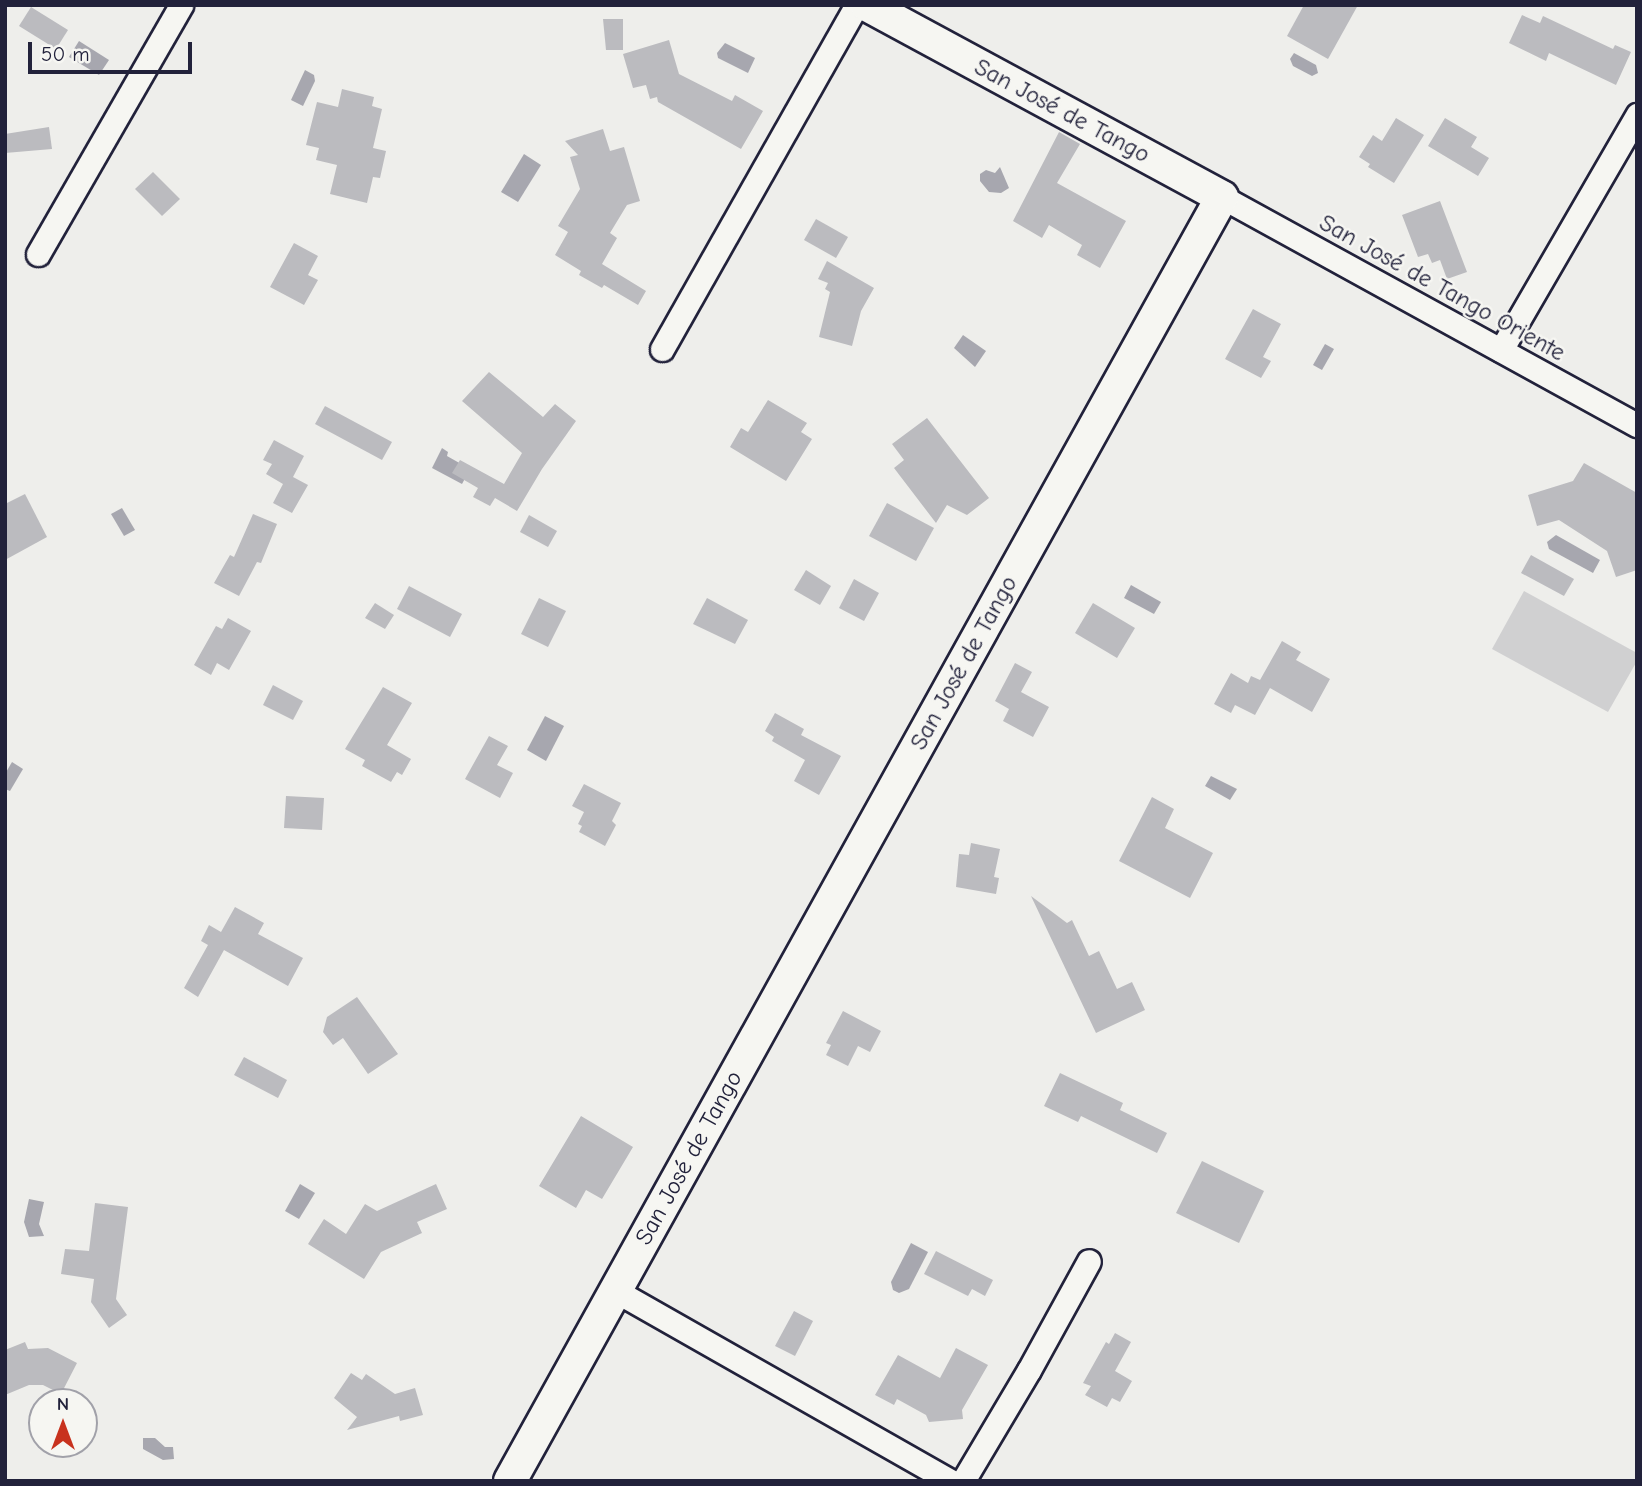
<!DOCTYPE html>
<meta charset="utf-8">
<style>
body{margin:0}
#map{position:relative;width:1642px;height:1486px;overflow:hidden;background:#eeeeeb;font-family:"Comic Neue",sans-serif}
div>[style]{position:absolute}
.green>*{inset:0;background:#d0d0d1}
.water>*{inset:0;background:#a7a7af}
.building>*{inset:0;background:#bbbbbf}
.roads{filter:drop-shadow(2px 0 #22223b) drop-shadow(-2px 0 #22223b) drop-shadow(0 2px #22223b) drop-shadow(0 -2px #22223b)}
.street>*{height:23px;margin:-11.5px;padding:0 11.5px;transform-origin:11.5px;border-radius:11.5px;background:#f6f6f2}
.secondary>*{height:32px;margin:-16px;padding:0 16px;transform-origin:16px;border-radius:16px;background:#f6f6f2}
span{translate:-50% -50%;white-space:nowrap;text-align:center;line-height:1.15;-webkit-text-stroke:5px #f6f6f2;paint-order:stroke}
.street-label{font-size:24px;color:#22223b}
.frame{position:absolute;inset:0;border:7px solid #22223b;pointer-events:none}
.north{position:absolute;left:28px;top:1388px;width:70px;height:70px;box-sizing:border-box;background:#f6f6f2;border:2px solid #a1a1a9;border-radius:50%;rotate:0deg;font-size:19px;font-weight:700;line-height:28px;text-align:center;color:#22223b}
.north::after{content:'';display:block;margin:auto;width:24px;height:32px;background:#c8321e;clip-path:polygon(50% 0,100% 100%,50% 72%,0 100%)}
.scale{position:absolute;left:28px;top:42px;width:164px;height:32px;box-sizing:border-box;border:4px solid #22223b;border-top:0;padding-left:9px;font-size:21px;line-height:24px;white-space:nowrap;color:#22223b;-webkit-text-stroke:5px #f6f6f2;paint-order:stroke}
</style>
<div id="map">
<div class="green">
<i style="clip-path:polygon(1524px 591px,1637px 653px,1637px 661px,1608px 712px,1492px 649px)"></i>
</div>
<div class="water">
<i style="clip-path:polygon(79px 41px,109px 60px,99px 75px,69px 57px)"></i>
<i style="clip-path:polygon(725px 43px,755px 58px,748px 73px,718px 58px,717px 53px)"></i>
<i style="clip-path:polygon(1294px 53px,1316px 65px,1318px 73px,1312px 76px,1293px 66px,1290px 59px)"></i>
<i style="clip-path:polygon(305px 70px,314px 75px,315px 81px,303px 106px,291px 100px)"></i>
<i style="clip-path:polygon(524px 154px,541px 165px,518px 202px,501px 192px)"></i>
<i style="clip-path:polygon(1000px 167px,1009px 188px,1001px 193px,989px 192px,980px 181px,980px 174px,986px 170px,995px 173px)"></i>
<i style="clip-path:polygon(963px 335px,986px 351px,975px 367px,954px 348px)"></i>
<i style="clip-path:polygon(1325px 344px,1334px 349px,1322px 370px,1313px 365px)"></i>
<i style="clip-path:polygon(442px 448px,448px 452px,447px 456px,470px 469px,462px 484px,432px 468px)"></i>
<i style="clip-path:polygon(122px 508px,135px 530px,124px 536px,111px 514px)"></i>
<i style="clip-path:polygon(1556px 535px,1600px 560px,1593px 573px,1549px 549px,1547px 542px)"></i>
<i style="clip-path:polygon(1131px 585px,1161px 602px,1154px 614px,1124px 598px)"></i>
<i style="clip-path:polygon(545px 716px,564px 726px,546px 761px,527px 750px)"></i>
<i style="clip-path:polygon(12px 762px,23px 769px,10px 791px,5px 789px,5px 774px)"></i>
<i style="clip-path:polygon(1211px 776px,1237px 789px,1230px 800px,1205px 786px)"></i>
<i style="clip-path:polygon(300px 1184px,315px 1193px,299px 1219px,285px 1211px)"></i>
<i style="clip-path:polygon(29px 1199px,44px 1202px,39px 1224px,44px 1236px,29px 1237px,24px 1222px)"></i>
<i style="clip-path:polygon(911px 1243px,928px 1252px,909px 1289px,899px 1293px,893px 1290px,891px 1282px)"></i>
<i style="clip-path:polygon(143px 1438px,155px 1438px,165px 1447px,173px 1447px,174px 1459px,163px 1460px,143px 1449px)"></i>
</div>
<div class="building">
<i style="clip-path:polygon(1304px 5px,1358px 5px,1328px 59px,1287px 36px)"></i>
<i style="clip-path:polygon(31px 7px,68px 30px,56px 49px,19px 26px)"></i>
<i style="clip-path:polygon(1522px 15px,1540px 23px,1543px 16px,1613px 49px,1615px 45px,1631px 52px,1616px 85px,1549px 53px,1546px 61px,1509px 43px)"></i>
<i style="clip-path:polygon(603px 19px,623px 19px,623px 50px,606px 50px)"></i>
<i style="clip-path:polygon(669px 40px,679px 74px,732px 101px,735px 95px,763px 111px,741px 149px,658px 102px,657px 97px,650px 99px,646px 85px,633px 88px,623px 54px)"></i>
<i style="clip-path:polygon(342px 89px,374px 97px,372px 106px,382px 109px,373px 148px,386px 151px,380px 178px,373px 177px,367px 203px,330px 194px,337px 165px,316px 160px,319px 148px,306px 145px,317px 102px,338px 107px)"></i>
<i style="clip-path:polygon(1396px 118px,1424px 135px,1394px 183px,1368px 167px,1370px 164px,1359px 157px,1373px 135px,1382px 141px)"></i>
<i style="clip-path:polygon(1445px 118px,1477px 137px,1471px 147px,1489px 158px,1478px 176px,1428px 146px)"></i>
<i style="clip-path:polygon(49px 127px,52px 149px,5px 153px,5px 134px)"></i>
<i style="clip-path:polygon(603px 129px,610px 151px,624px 147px,640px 201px,627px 205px,610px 233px,617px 238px,602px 264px,646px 291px,638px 305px,604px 285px,602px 288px,579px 275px,581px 271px,555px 255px,568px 232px,558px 226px,580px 189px,570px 157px,578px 155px,565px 141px)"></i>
<i style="clip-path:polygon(1059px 132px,1080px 144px,1057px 183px,1126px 221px,1100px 268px,1077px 255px,1082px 245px,1049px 225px,1042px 238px,1013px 221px)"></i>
<i style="clip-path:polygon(153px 172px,180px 199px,162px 216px,135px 189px)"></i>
<i style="clip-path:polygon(1440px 201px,1467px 272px,1447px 279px,1440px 260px,1432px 263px,1428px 254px,1418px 257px,1402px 215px)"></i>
<i style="clip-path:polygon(816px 219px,848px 237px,836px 258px,804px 240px)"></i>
<i style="clip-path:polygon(294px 243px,318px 256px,308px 275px,318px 280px,304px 305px,270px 287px)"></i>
<i style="clip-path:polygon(827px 261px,874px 288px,861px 311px,852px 346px,819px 337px,830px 292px,825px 289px,828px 283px,818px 279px)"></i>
<i style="clip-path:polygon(1253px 309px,1281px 324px,1263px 357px,1271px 361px,1261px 378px,1225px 359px)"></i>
<i style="clip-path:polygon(489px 372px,543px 417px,555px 404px,576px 421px,542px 469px,517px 511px,495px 498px,490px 506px,473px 497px,478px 488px,452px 473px,460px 460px,504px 484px,522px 453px,462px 401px)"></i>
<i style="clip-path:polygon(768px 400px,807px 423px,801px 432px,812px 439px,786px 481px,730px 447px,741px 428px,748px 432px)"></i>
<i style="clip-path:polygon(325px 406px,392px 442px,382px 460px,315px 424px)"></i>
<i style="clip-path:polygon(927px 418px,989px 498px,967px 515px,947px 505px,936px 523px,894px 468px,904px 460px,892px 444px)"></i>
<i style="clip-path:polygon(274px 440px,304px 456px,293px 477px,308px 485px,292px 513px,273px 503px,283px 484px,266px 474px,272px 464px,263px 460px)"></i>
<i style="clip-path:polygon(1584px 463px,1637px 493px,1637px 570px,1616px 577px,1607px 551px,1559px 520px,1537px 526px,1528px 495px,1573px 481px)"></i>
<i style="clip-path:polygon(25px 494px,47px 537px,5px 560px,5px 504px)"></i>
<i style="clip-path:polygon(887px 503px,934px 528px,916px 561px,869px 536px)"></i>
<i style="clip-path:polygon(253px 514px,277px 524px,261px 563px,257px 562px,239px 596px,214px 583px,230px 555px,234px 557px)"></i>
<i style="clip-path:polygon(529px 515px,557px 531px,548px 547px,520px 532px)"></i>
<i style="clip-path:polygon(1531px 555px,1574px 579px,1564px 596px,1521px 573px)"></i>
<i style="clip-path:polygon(806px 570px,831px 586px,820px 605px,794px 590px)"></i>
<i style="clip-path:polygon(854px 579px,879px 593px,864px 621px,839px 608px)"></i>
<i style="clip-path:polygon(409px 586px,462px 614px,450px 637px,397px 609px)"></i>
<i style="clip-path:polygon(539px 598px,566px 611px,548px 647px,521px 634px)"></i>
<i style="clip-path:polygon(707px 598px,748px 620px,735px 644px,693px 624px)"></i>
<i style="clip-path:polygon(375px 603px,394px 615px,385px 629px,365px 618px)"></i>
<i style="clip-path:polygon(1093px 603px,1135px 628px,1117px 658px,1075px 633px)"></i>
<i style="clip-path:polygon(228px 618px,251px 631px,229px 670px,217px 663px,211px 675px,194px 665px,216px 626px,222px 629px)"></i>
<i style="clip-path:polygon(1282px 641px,1301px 652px,1296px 660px,1330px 679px,1312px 712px,1270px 688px,1255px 715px,1235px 705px,1231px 713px,1214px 704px,1231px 673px,1248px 683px,1251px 676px,1260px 680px)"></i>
<i style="clip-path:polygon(1015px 663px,1032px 672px,1021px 692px,1049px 707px,1033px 737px,1003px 721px,1009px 709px,995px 701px)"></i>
<i style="clip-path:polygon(273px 685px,303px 701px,293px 720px,263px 705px)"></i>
<i style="clip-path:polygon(383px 687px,412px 703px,387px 745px,411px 759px,402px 775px,397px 772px,391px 782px,362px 766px,365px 760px,345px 749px)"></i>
<i style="clip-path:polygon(775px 713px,804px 729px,801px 735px,841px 756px,819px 795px,794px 781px,805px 760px,772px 741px,774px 737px,765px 731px)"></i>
<i style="clip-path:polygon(489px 736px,508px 746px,497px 765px,513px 773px,500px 798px,465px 779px)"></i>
<i style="clip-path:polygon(584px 784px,621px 803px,612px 821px,616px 825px,605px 846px,579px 832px,582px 826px,578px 824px,584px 812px,572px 806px)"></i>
<i style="clip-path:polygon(286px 796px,324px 798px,322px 830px,284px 828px)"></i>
<i style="clip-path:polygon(1152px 797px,1174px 809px,1165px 828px,1213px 853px,1190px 898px,1119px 861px)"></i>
<i style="clip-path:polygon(971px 843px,1000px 849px,994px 877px,999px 878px,996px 894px,956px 887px,959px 854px,969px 855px)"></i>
<i style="clip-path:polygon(1031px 896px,1067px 923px,1072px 920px,1089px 956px,1099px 951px,1117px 989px,1132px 982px,1145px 1010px,1096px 1033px)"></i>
<i style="clip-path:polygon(235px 907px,264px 923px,258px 934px,303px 958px,288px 986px,224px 950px,198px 997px,184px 988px,208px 945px,201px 941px,209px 925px,221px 932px)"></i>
<i style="clip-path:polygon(357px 997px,398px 1054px,368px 1074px,343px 1038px,333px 1045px,323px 1032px,327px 1017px)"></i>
<i style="clip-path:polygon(843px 1011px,881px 1031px,870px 1052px,858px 1046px,848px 1066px,826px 1055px,831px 1045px,826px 1043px)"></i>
<i style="clip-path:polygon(244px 1057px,287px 1080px,278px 1098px,234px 1075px)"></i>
<i style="clip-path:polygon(1060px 1073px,1123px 1103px,1120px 1110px,1167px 1133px,1157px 1153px,1081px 1116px,1078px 1122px,1044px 1106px)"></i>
<i style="clip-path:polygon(581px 1116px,633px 1147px,602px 1199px,586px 1190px,576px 1208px,539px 1186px)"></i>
<i style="clip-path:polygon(1202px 1161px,1264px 1191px,1239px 1243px,1176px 1213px)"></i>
<i style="clip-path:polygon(436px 1184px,447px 1209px,417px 1222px,422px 1233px,381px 1252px,364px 1279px,308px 1244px,324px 1219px,346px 1234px,365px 1204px,377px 1211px)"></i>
<i style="clip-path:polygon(95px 1203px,128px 1207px,116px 1299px,127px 1315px,109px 1328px,91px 1302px,94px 1279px,61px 1274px,65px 1249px,89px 1251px)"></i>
<i style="clip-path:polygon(936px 1251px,993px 1280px,985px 1296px,972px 1289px,968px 1296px,924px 1274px)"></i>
<i style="clip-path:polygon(794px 1311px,813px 1321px,795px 1356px,775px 1346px)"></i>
<i style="clip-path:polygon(1115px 1333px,1131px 1342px,1115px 1371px,1132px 1381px,1120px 1402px,1112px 1398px,1107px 1407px,1085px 1395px,1091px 1386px,1083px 1383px,1106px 1342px,1109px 1344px)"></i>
<i style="clip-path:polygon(25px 1342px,28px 1349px,48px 1348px,77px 1363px,61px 1394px,43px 1385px,29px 1385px,5px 1395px,5px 1350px)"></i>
<i style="clip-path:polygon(956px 1348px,988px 1365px,962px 1410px,963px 1419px,929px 1422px,926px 1415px,897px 1399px,894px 1405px,875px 1395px,898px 1355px,940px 1378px)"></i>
<i style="clip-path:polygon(351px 1373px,362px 1380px,366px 1374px,395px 1394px,415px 1388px,423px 1415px,400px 1421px,399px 1416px,347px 1430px,357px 1417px,334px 1398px)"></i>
</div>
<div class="roads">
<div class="street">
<i style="left:1222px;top:197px;width:474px;rotate:28.8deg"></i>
<i style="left:38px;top:254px;width:287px;rotate:-60.1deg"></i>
<i style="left:662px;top:349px;width:395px;rotate:-60.5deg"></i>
<i style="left:1501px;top:350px;width:272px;rotate:-59.9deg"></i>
<i style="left:616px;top:1291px;width:385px;rotate:29.6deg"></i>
<i style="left:963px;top:1481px;width:129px;rotate:-59.3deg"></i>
<i style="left:1029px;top:1370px;width:124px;rotate:-61.2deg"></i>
</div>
<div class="secondary">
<i style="left:510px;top:1481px;width:1468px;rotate:-60.99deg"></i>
<i style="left:1222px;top:197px;width:404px;rotate:-151.6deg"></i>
</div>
</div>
<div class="street-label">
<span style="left:1062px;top:111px;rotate:28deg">San José de Tango</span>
<span style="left:1442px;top:288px;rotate:29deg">San José de Tango Oriente</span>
<span style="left:964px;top:663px;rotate:-61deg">San José de Tango</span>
<span style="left:689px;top:1158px;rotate:-61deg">San José de Tango</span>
</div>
<div class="frame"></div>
<div class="north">N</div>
<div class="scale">50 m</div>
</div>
